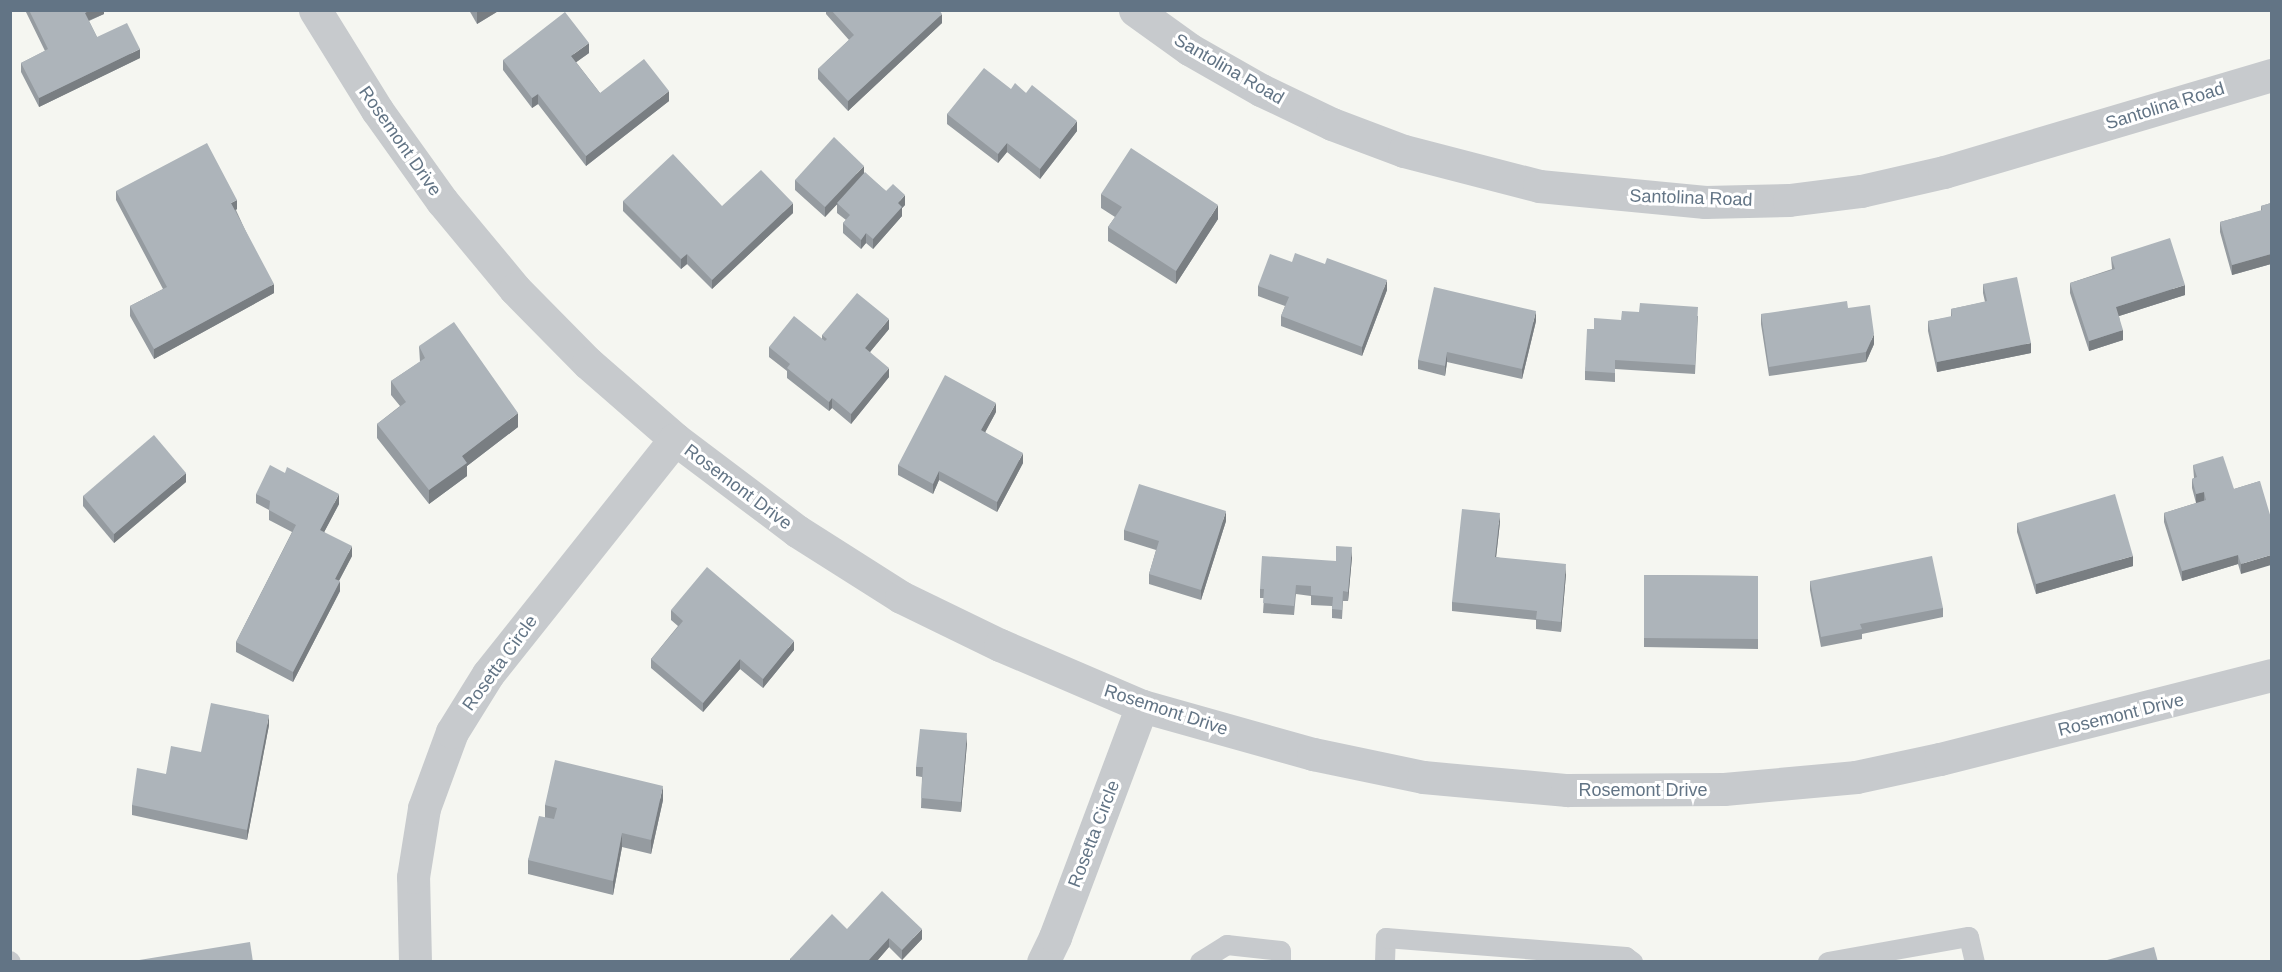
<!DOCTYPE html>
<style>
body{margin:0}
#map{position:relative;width:2282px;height:972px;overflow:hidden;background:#f5f6f1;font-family:Arial,sans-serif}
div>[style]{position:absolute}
.service>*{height:20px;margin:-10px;padding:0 10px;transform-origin:10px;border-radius:10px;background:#c7cacd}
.minor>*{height:33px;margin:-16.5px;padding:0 16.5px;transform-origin:16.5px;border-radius:16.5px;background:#c7cacd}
.wall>*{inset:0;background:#959ba0}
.shaded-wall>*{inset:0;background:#797e82}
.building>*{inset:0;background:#adb4ba}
span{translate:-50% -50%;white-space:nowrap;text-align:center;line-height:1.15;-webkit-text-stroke:6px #fff;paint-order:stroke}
.street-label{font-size:18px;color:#627485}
.frame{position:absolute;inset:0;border:12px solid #627485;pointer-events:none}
</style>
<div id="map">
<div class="service">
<i style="left:10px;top:961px;width:1px;rotate:45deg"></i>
<i style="left:1200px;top:962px;width:32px;rotate:-32deg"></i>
<i style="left:1227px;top:945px;width:54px;rotate:6.3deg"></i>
<i style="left:1281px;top:951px;width:11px;rotate:90deg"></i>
<i style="left:1385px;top:962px;width:24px;rotate:-88deg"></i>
<i style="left:1386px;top:938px;width:241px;rotate:4.5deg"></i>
<i style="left:1626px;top:957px;width:9px;rotate:36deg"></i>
<i style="left:1828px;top:962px;width:143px;rotate:-10.1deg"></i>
<i style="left:1969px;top:937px;width:26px;rotate:77deg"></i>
</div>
<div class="minor">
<i style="left:315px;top:10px;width:118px;rotate:58.2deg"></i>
<i style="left:377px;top:110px;width:112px;rotate:54.5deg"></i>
<i style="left:442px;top:201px;width:114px;rotate:50.3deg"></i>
<i style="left:515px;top:289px;width:104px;rotate:45.4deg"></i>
<i style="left:588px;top:363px;width:116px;rotate:41.1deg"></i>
<i style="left:675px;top:439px;width:153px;rotate:37deg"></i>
<i style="left:797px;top:531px;width:123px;rotate:32.4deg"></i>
<i style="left:901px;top:597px;width:110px;rotate:25.9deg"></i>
<i style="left:1000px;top:645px;width:155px;rotate:23.2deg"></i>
<i style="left:1142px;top:706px;width:178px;rotate:15.7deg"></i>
<i style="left:1313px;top:754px;width:112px;rotate:11.8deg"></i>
<i style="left:1423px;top:777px;width:145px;rotate:5.2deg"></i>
<i style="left:1567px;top:790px;width:157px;rotate:-0.4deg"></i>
<i style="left:1724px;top:789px;width:133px;rotate:-5.2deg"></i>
<i style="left:1856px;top:777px;width:86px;rotate:-12.1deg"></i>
<i style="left:1940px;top:759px;width:342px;rotate:-14.2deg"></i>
<i style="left:1135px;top:10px;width:67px;rotate:35.8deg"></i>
<i style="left:1189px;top:49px;width:83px;rotate:29.7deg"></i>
<i style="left:1261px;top:90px;width:79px;rotate:25.6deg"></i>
<i style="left:1332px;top:124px;width:77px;rotate:20.6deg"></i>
<i style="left:1404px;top:151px;width:139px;rotate:14.5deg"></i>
<i style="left:1539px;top:186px;width:167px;rotate:5.5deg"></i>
<i style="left:1705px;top:202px;width:84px;rotate:-1.4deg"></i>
<i style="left:1789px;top:200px;width:73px;rotate:-7.1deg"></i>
<i style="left:1861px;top:191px;width:85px;rotate:-12.9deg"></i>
<i style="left:1944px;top:172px;width:342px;rotate:-16.5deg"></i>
<i style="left:415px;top:962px;width:85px;rotate:-91.3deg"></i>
<i style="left:413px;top:877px;width:70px;rotate:-80.9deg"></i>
<i style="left:424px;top:808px;width:81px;rotate:-69.8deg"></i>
<i style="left:452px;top:732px;width:68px;rotate:-58.2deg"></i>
<i style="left:488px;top:674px;width:300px;rotate:-51.5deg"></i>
<i style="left:1043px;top:962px;width:28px;rotate:-64deg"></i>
<i style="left:1055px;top:937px;width:247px;rotate:-69.4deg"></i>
</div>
<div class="wall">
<i style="clip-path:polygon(25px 10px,104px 10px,104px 14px,89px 21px,97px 37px,140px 58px,39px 107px,21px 72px,21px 63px,45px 51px)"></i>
<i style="clip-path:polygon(469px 10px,500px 10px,477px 24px)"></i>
<i style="clip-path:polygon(826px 10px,939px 10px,942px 23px,848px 111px,818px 79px,818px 69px,849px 40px,826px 14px)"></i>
<i style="clip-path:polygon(589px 53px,576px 62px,600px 93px,669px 101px,586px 166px,538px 104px,532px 108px,503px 70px,503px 60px)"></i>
<i style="clip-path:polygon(1011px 89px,1026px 93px,1077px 131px,1040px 179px,1007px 152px,998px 163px,947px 124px,947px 114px)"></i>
<i style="clip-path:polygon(864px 173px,886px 191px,905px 205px,902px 208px,902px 216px,873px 249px,866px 243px,861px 249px,843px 233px,843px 223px,846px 220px,837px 213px,837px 204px,825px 217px,795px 190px,795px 180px)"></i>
<i style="clip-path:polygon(116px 191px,237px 209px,236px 210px,274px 293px,154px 359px,130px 316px,130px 306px,163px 289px,116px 200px)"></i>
<i style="clip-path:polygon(1101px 194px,1218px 219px,1176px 284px,1108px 241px,1108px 227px,1115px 217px,1101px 208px)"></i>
<i style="clip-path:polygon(623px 201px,793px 213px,712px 289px,687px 264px,681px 269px,623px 211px)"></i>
<i style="clip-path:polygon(2271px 203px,2271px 264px,2232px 275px,2220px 232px,2220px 222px,2261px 211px,2261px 206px)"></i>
<i style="clip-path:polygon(2111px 257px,2185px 295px,2119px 316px,2123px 340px,2089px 351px,2070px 293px,2070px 283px,2112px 269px)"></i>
<i style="clip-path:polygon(1292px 262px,1387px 290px,1362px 356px,1281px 326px,1281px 316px,1285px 306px,1258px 296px,1258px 286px)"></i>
<i style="clip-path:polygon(1983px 284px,2031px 353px,1937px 372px,1928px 331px,1928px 321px,1951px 317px,1951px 309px,1985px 302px,1983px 293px)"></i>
<i style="clip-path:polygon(1848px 308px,1874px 344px,1866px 362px,1769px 376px,1761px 324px,1761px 314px)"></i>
<i style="clip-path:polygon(1698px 316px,1695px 374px,1615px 369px,1615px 382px,1585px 380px,1585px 371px,1594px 329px,1621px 320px)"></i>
<i style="clip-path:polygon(1536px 321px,1522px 379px,1447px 362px,1445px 376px,1418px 369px,1418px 360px)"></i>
<i style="clip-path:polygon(889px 329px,870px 352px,889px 377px,851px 424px,832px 408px,829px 411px,787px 378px,787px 371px,769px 357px,769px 347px,822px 339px,822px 335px)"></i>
<i style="clip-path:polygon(419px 346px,518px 427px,467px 466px,467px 476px,429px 504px,377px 438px,377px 424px,400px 406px,391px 395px,391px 381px,420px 362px)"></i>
<i style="clip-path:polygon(996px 412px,985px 432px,1023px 463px,997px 512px,939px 480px,933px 494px,898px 475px,898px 465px)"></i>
<i style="clip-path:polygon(2193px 465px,2234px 489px,2260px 481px,2241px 574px,2238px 564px,2182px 581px,2164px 522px,2164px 513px,2196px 503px,2192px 488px,2192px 479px,2194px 478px)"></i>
<i style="clip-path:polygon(186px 482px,114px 543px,83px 506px,83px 496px)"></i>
<i style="clip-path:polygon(256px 494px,339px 504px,324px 532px,352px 556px,339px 581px,340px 591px,293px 682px,236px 652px,236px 642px,292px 532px,269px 520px,269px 510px,256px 503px)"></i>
<i style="clip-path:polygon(1226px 521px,1201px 600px,1149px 584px,1149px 574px,1156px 550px,1124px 540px,1124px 530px)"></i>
<i style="clip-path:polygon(1500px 522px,1496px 557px,1566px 574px,1561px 632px,1536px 629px,1536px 620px,1452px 611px,1452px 602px)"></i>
<i style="clip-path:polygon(2017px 523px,2133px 566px,2036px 594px,2017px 532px)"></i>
<i style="clip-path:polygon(1352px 557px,1348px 601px,1343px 601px,1342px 619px,1332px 618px,1332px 606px,1311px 605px,1311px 596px,1296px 594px,1294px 615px,1263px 613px,1264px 598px,1260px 598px,1260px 589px,1336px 561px)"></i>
<i style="clip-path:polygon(1644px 575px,1758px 576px,1758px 649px,1644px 647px)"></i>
<i style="clip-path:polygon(1810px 581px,1943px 608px,1943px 617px,1862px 634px,1862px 639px,1821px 647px,1810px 590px)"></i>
<i style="clip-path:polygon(671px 610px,794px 650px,763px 688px,740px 669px,703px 712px,651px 668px,651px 659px,678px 626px,671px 620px)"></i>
<i style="clip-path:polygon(269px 725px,247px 840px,132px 815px,132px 805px,166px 774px,201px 752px)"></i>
<i style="clip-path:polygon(967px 743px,961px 812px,921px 808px,922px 777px,916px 776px,916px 767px)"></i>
<i style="clip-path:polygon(663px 800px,651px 854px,622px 847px,613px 895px,528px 874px,528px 860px,545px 817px,545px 805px)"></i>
<i style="clip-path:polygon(847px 929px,922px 939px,902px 960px,889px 947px,876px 962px,790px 962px,790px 959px)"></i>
</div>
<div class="shaded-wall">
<i style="clip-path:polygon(90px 10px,104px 10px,104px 14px,85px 22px,85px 13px)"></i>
<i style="clip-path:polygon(477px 10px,500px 10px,477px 24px)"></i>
<i style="clip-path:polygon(942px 14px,942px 23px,848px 111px,848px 101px)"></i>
<i style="clip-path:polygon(589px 43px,589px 53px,571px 66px,571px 56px)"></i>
<i style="clip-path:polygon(140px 49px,140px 58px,39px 107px,39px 98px)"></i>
<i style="clip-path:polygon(669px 91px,669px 101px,586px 166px,586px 156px)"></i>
<i style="clip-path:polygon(538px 94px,538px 104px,532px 108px,532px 98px)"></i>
<i style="clip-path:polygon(1077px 121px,1077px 131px,1040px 179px,1040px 169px)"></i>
<i style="clip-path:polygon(1007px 143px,1007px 152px,998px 163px,998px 154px)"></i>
<i style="clip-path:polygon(864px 166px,864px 176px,825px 217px,825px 207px)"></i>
<i style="clip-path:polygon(905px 195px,905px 205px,902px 208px,902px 216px,873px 249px,873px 239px,898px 203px)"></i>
<i style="clip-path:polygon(237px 200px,237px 209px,231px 212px,231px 203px)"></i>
<i style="clip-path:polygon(793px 203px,793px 213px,712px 289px,712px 280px)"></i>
<i style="clip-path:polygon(1218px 205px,1218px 219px,1176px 284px,1176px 271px)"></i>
<i style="clip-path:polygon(866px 233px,866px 243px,861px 249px,861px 240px)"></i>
<i style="clip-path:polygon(687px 254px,687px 264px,681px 269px,681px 259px)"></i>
<i style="clip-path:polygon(2271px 254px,2271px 264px,2232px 275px,2232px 265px)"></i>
<i style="clip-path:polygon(1387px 280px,1387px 290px,1362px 356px,1362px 347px)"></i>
<i style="clip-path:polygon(274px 284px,274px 293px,154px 359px,154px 349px)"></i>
<i style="clip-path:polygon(2185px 285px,2185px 295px,2116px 317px,2116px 307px)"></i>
<i style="clip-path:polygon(1536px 311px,1536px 321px,1522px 379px,1522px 369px)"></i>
<i style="clip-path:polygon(889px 319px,889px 329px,865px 358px,865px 348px)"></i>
<i style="clip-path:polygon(2123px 330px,2123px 340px,2089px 351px,2089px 341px)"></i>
<i style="clip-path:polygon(1874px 334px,1874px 344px,1866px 362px,1866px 352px)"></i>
<i style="clip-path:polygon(2031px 343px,2031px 353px,1937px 372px,1937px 362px)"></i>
<i style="clip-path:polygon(1447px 352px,1447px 362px,1445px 376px,1445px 366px)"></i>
<i style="clip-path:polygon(889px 368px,889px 377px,851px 424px,851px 414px)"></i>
<i style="clip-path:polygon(832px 398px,832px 408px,829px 411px,829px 402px)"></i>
<i style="clip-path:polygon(996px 403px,996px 412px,981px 440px,981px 430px)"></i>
<i style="clip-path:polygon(518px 413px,518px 427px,467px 466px,467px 476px,429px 504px,429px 490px,462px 456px)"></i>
<i style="clip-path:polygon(1023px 453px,1023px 463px,997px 512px,997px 502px)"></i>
<i style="clip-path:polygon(939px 471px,939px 480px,933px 494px,933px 484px)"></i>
<i style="clip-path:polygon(186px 473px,186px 482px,114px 543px,114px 534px)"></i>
<i style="clip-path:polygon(2204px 492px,2204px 501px,2196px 504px,2196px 494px)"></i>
<i style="clip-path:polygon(339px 494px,339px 504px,320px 540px,320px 530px)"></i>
<i style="clip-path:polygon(1226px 511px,1226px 521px,1201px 600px,1201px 590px)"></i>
<i style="clip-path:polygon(1500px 513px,1500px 522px,1495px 567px,1495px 557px)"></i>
<i style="clip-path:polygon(352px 546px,352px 556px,335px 588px,335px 579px)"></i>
<i style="clip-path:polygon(1352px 547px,1352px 557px,1348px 601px,1348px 592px)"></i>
<i style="clip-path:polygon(2238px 555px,2238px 564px,2182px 581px,2182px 571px)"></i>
<i style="clip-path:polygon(2271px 555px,2271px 565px,2241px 574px,2241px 564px)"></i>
<i style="clip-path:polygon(2133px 556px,2133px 566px,2036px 594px,2036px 584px)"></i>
<i style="clip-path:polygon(1566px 564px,1566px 574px,1561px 632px,1561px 622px)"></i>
<i style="clip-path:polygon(340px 581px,340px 591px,293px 682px,293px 672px)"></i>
<i style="clip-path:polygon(794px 641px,794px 650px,763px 688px,763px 679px)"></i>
<i style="clip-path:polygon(740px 659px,740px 669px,703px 712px,703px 703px)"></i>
<i style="clip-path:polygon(269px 715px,269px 725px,247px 840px,247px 830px)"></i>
<i style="clip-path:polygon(967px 733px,967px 743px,961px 812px,961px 802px)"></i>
<i style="clip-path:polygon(663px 786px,663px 800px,651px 854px,651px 840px)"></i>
<i style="clip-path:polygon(622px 833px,622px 847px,613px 895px,613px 881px)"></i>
<i style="clip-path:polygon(922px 929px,922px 939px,902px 960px,902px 950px)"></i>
<i style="clip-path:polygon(889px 938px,889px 947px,876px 962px,867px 962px)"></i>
</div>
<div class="building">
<i style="clip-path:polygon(29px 10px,90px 10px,85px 13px,97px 37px,127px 23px,140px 49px,39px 98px,21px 63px,48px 49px)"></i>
<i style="clip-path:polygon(831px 10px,939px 10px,942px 14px,848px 101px,818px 69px,854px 35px)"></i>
<i style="clip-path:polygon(565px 12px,589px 43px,571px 56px,600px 93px,644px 59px,669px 91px,586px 156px,538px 94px,532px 98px,503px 60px)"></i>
<i style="clip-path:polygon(984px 68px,1011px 89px,1015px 83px,1026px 93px,1032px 85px,1077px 121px,1040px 169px,1007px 143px,998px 154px,947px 114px)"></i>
<i style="clip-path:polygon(834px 137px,864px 166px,825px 207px,795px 180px)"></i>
<i style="clip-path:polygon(207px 143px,237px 200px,231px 203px,274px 284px,154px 349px,130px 306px,167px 287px,116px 191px)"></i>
<i style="clip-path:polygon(1131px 148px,1218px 205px,1176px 271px,1108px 227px,1122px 207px,1101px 194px)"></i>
<i style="clip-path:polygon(673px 154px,722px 206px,761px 170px,793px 203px,712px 280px,687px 254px,681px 259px,623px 201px)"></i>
<i style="clip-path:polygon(865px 172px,886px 191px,893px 184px,905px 195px,898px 203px,902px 207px,873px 239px,866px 233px,861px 240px,843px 223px,850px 215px,837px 203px)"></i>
<i style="clip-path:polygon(2271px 203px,2271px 254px,2232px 265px,2220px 222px,2262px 210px,2261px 206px)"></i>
<i style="clip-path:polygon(2170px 238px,2185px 285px,2116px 307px,2123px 330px,2089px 341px,2070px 283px,2115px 269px,2111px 257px)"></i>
<i style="clip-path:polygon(1295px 253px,1325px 264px,1327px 258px,1387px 280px,1362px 347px,1281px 316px,1289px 297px,1258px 286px,1270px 254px,1292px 262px)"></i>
<i style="clip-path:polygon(2017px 277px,2031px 343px,1937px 362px,1928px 321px,1952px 316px,1951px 309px,1987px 301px,1983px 284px)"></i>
<i style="clip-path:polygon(1434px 287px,1536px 311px,1522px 369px,1447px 352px,1445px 366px,1418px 360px)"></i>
<i style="clip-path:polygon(857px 293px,889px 319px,865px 348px,889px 368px,851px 414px,832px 398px,829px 402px,787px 368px,790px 364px,769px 347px,794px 316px,825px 341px,827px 339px,822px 335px)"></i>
<i style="clip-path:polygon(1847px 301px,1848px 308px,1870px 305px,1874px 334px,1866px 352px,1769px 367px,1761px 314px)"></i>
<i style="clip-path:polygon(1640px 303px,1698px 307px,1695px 365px,1615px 360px,1615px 373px,1585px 371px,1587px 329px,1594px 329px,1594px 318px,1621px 320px,1622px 311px,1639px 312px)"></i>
<i style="clip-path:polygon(454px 322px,518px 413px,462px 456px,467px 463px,429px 490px,377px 424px,406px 402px,391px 381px,425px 358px,419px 346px)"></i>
<i style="clip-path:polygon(945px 375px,996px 403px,981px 430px,1023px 453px,997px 502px,939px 471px,933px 484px,898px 465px)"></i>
<i style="clip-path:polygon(154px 435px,186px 473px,114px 534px,83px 496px)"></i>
<i style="clip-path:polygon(2223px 456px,2234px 489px,2260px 481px,2271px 518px,2271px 555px,2241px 564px,2238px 555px,2182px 571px,2164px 513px,2206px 500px,2204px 492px,2196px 494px,2192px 479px,2197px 477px,2193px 465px)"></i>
<i style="clip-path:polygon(270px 465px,285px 473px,287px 467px,339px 494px,320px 530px,352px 546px,335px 579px,340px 581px,293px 672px,236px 642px,296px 525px,269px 510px,270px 501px,256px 494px)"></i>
<i style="clip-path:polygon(1139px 484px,1226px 511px,1201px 590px,1149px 574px,1159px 541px,1124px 530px)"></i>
<i style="clip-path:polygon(2115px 494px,2133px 556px,2036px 584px,2017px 523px)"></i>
<i style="clip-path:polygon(1462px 509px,1500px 513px,1495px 557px,1566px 564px,1561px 622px,1536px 619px,1537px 611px,1452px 602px)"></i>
<i style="clip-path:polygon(1336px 546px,1352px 547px,1348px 592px,1343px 591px,1342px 610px,1332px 609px,1333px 597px,1311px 595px,1311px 586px,1296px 585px,1294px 606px,1263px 603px,1264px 589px,1260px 589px,1262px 556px,1336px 561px)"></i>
<i style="clip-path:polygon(1932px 556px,1943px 608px,1860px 624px,1862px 629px,1821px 637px,1810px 581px)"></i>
<i style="clip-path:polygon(707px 567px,794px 641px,763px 679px,740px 659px,703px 703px,651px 659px,683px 621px,671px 610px)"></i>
<i style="clip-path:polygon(1644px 575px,1758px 576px,1758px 639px,1644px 638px)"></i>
<i style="clip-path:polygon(211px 703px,269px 715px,247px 830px,132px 805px,137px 768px,166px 774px,171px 746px,201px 752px)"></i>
<i style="clip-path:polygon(920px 729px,967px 733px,961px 802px,921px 798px,923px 767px,916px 767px)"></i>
<i style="clip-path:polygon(555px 760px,663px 786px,651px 840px,622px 833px,613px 881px,528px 860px,539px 816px,554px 819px,557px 808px,545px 805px)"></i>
<i style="clip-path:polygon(882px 891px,922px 929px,902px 950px,889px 938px,867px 962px,793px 962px,790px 959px,832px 914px,847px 929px)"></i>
<i style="clip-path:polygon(250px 942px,253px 962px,127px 962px)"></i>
<i style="clip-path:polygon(2154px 947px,2158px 962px,2100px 962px)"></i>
</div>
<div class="street-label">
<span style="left:1229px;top:69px;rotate:30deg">Santolina Road</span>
<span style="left:2165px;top:106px;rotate:-17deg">Santolina Road</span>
<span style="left:400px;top:141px;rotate:55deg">Rosemont Drive</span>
<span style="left:1691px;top:198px;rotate:2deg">Santolina Road</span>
<span style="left:738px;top:487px;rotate:37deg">Rosemont Drive</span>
<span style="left:500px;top:663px;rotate:-54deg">Rosetta Circle</span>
<span style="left:1166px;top:710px;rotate:18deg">Rosemont Drive</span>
<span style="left:2121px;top:715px;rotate:-14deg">Rosemont Drive</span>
<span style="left:1643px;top:790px">Rosemont Drive</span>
<span style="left:1094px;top:834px;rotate:-69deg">Rosetta Circle</span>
</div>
<div class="frame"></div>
</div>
